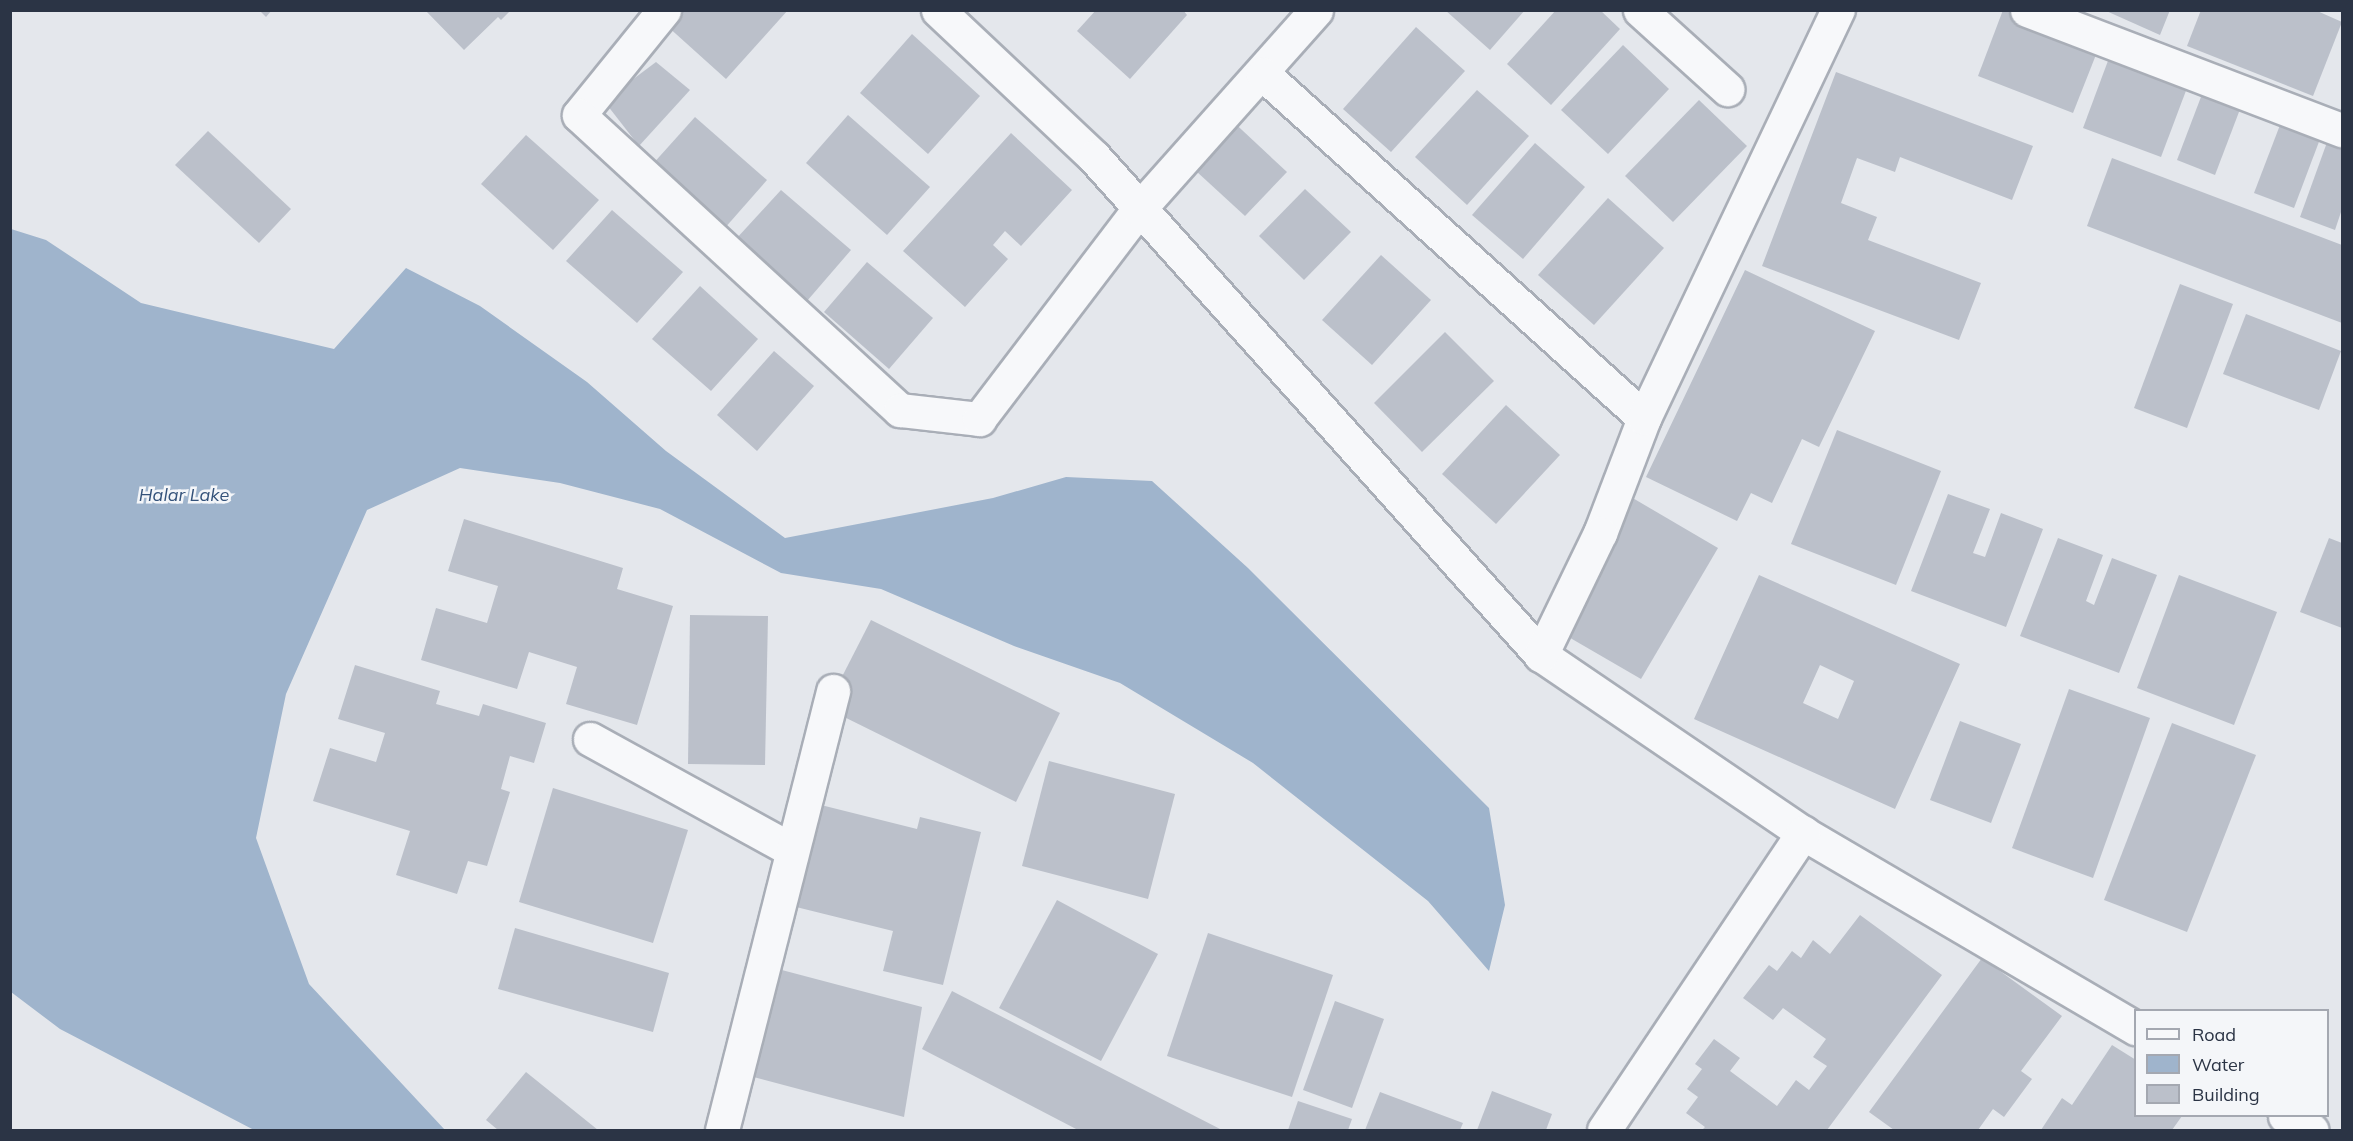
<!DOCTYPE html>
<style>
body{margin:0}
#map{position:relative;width:2353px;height:1141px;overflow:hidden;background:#e4e7ec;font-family:Mulish,sans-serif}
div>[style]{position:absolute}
.water>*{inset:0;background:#9fb4cc}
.building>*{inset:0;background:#bbc0ca}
.roads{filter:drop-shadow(2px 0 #a9aeb7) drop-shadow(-2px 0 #a9aeb7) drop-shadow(0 2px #a9aeb7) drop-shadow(0 -2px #a9aeb7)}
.minor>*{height:33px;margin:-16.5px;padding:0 16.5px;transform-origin:16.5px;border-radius:16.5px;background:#f7f8fa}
span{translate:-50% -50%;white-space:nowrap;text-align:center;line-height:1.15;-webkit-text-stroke:5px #f4f6f9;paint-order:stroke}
.water-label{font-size:18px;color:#34527a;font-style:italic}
.frame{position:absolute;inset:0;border:12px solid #2b3445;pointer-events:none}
.legend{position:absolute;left:2134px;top:1009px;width:195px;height:108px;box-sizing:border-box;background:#f4f6f9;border:2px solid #a4a8b1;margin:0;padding:8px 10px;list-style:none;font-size:18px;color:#2b3445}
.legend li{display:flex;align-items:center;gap:12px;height:30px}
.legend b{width:30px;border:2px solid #a4a8b1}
</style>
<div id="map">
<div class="water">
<i style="clip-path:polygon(11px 229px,46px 240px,141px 303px,334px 349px,406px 268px,480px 306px,587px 382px,666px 451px,785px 538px,993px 498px,1066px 477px,1152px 481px,1248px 568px,1489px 808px,1505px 905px,1489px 971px,1428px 901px,1253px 763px,1120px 683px,1014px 646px,881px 589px,781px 573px,660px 509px,560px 483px,460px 468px,367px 510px,286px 694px,256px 838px,309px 984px,445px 1130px,254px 1130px,60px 1029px,11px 992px)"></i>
</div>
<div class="building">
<i style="clip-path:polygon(259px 10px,272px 10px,266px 17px)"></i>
<i style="clip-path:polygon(425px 10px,511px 10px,501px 20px,498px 17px,464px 50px)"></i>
<i style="clip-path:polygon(679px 10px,788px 10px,726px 79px,666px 25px)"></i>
<i style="clip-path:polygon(1096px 10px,1183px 10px,1187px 15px,1130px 79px,1077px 31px)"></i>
<i style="clip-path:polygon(1445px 10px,1525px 10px,1490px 50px)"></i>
<i style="clip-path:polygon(1556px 10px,1600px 10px,1620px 29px,1551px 105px,1507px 64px)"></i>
<i style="clip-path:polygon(2003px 10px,2034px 10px,2103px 37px,2073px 113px,1978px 76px)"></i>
<i style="clip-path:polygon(2104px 10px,2170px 10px,2160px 35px)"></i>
<i style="clip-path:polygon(2201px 10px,2315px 10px,2342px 22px,2313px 96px,2187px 46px)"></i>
<i style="clip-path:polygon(1416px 27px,1465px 71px,1391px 152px,1343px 109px)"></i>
<i style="clip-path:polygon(912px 34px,980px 96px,928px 154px,860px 93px)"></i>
<i style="clip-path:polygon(1623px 45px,1669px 89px,1608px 154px,1561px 110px)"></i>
<i style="clip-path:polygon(2112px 50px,2190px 80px,2161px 157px,2083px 128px)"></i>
<i style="clip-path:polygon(656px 62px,690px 90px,639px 146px,604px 101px)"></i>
<i style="clip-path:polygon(1836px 72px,2033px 146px,2012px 200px,1900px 157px,1895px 172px,1857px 158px,1841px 203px,1877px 217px,1868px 240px,1981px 283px,1959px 340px,1762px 266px)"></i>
<i style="clip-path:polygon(2204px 89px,2242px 104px,2215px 175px,2177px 160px)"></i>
<i style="clip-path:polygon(1477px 90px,1529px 136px,1467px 205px,1415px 157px)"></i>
<i style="clip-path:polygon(1699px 100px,1747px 146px,1673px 222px,1625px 176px)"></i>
<i style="clip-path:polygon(848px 115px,930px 187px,887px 235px,806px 163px)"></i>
<i style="clip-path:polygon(1227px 116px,1287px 172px,1245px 216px,1184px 160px)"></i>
<i style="clip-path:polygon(695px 117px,767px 180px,724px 229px,651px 166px)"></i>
<i style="clip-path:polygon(2280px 125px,2320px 139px,2294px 208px,2254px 193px)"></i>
<i style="clip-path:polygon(208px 131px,291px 209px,259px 243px,175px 165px)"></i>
<i style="clip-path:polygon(1011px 133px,1072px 190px,1021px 246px,1005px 231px,993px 245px,1008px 259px,965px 307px,903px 251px)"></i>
<i style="clip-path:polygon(2330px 134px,2342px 138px,2342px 209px,2335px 230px,2300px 217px)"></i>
<i style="clip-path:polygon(526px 135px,599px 200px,553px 250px,481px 184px)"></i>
<i style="clip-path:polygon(1535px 143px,1585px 187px,1523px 259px,1472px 215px)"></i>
<i style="clip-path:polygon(2112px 158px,2342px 245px,2342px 323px,2087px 226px)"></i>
<i style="clip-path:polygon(1305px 189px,1351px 232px,1304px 280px,1259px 236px)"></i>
<i style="clip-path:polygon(781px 190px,851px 250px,807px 301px,736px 239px)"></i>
<i style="clip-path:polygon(1608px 198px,1664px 248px,1594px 325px,1538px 275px)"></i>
<i style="clip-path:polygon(612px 210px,683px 272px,637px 323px,566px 261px)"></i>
<i style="clip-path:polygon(1381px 255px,1431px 300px,1372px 365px,1322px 320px)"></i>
<i style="clip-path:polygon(867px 262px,933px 318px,889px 369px,824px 312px)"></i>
<i style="clip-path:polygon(1745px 270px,1875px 331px,1819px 447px,1802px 439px,1772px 503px,1751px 493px,1737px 521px,1646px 477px)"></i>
<i style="clip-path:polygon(2180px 284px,2233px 304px,2187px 428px,2134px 408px)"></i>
<i style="clip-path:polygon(700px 286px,758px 339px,711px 391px,652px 339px)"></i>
<i style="clip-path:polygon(2246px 314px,2341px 351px,2319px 410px,2223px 374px)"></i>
<i style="clip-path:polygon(1445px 332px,1494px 381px,1422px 452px,1374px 403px)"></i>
<i style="clip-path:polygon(774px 351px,814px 386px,757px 451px,717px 415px)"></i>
<i style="clip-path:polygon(1506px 405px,1560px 455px,1496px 524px,1442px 474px)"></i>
<i style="clip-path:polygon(1837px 430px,1941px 471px,1896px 585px,1791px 544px)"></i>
<i style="clip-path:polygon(1619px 490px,1718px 548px,1641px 679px,1541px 621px)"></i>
<i style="clip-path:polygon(1948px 494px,1990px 509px,1973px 553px,1985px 557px,2001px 513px,2043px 529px,2006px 627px,1911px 591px)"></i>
<i style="clip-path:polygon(464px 519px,623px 568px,617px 589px,673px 606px,637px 725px,566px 704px,577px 667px,529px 652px,517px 689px,421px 660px,436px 608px,487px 623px,498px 586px,448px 571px)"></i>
<i style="clip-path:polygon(2058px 538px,2103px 555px,2086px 601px,2094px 605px,2112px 558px,2157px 575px,2119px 673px,2020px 636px)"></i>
<i style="clip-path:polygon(2329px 538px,2342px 543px,2342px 628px,2300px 612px)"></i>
<i style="clip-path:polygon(evenodd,1759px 575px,1960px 664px,1895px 809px,1694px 719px,1759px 575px,1820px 665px,1854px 681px,1838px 719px,1803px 703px,1820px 665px)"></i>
<i style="clip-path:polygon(2179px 575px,2277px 612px,2234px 725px,2137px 688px)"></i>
<i style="clip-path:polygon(690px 615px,768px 616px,765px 765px,688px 764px)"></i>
<i style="clip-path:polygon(871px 620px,1060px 713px,1016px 802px,826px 708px)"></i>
<i style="clip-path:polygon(355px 665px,440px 691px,436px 704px,479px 716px,483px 704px,546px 723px,534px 763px,510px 756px,501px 789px,510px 792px,487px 866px,468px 861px,457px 894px,396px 875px,410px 831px,313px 801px,330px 748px,376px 762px,385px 733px,338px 719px)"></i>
<i style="clip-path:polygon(2069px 689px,2150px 718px,2093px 878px,2012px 848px)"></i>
<i style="clip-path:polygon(1960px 721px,2021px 744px,1991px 823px,1930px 800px)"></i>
<i style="clip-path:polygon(2172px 723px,2256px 755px,2187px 932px,2104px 900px)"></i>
<i style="clip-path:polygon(1049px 761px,1175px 794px,1148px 899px,1022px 866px)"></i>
<i style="clip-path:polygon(553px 788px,688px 830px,653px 943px,519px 902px)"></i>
<i style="clip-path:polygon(809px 802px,917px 829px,920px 817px,981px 832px,943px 985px,883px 971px,893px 931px,784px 904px)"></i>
<i style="clip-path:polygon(1057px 900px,1158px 954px,1101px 1061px,999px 1008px)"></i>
<i style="clip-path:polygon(1860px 915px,1942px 975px,1827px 1130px,1702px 1130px,1705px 1127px,1686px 1113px,1698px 1097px,1687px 1089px,1702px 1069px,1695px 1064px,1714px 1039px,1740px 1058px,1730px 1071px,1777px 1106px,1796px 1080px,1809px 1090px,1827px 1066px,1813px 1057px,1826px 1039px,1783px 1008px,1773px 1020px,1743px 998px,1769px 965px,1777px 971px,1792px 951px,1801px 958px,1813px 940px,1830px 954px)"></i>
<i style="clip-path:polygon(515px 928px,669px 973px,653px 1032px,498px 989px)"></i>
<i style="clip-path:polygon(1208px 933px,1333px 975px,1292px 1097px,1167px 1056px)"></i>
<i style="clip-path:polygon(1982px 958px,2062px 1016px,2021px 1071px,2032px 1079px,2004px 1117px,1993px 1109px,1978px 1130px,1894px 1130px,1869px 1112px)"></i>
<i style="clip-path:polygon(778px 969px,922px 1007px,904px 1117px,742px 1074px)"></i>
<i style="clip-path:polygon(952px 991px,1222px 1130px,1078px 1130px,922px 1049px)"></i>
<i style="clip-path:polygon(1335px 1001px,1384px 1019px,1352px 1108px,1303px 1090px)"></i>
<i style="clip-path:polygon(2112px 1045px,2136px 1060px,2136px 1116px,2182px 1116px,2172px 1130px,2041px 1130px,2062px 1098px,2072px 1105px)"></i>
<i style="clip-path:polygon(526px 1072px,598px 1130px,498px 1130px,486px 1120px)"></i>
<i style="clip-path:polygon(1492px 1091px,1552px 1114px,1546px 1130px,1477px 1130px)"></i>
<i style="clip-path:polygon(1380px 1092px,1463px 1123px,1460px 1130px,1365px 1130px)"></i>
<i style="clip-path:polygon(1298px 1101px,1352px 1119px,1348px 1130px,1288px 1130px)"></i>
</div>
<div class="roads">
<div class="minor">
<i style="left:664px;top:10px;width:135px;rotate:129deg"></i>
<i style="left:579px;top:115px;width:436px;rotate:42.6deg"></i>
<i style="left:900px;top:410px;width:80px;rotate:6.5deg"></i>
<i style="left:979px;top:419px;width:264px;rotate:-52.7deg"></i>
<i style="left:1139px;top:209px;width:266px;rotate:-48.3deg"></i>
<i style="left:938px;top:10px;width:214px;rotate:43.3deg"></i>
<i style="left:1094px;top:157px;width:669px;rotate:48.09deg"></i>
<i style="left:1541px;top:655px;width:317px;rotate:34.2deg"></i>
<i style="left:1803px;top:833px;width:386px;rotate:30.4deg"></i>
<i style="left:1640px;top:10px;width:118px;rotate:42.2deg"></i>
<i style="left:2027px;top:10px;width:337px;rotate:20.9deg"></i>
<i style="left:1263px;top:74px;width:513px;rotate:42.08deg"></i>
<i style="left:1644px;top:418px;width:123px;rotate:110.9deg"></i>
<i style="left:1600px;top:533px;width:136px;rotate:115.8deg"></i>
<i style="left:1644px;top:418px;width:452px;rotate:-64.6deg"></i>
<i style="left:590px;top:739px;width:230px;rotate:28.8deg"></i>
<i style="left:2285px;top:1116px;width:30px;rotate:28deg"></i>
<i style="left:722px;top:1130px;width:453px;rotate:-75.8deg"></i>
<i style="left:1604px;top:1130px;width:358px;rotate:-56.2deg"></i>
</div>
</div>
<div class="water-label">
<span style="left:184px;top:495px">Halar Lake</span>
</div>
<div class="frame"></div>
<ul class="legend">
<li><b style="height:8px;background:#f7f8fa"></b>Road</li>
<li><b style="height:16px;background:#9fb4cc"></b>Water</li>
<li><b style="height:16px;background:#bbc0ca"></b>Building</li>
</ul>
</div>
